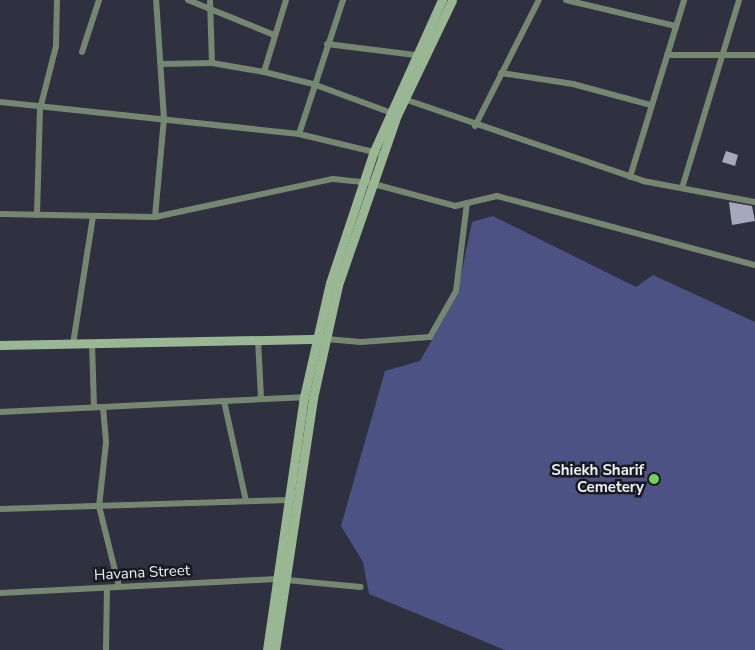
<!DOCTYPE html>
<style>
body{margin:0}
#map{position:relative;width:755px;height:650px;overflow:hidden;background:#2f3140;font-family:"Nunito Sans",sans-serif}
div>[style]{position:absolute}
.green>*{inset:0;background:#4c5284}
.building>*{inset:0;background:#a6a9bb}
.street>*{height:6px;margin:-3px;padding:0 3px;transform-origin:3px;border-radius:3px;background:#758770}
.secondary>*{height:9px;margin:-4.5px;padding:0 4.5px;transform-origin:4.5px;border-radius:4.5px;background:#99b792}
.dots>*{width:14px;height:14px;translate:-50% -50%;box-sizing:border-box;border:2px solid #191a20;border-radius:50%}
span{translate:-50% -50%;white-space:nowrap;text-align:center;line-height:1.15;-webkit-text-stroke:5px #191a20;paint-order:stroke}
.poi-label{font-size:15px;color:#edeff9;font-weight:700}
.right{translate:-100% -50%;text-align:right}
.street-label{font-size:15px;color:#edeff9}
</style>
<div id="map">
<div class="green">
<i style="clip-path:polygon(493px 216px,636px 287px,653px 275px,755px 322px,755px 650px,505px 650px,369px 594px,363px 562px,341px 526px,385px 371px,420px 361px,457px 295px,472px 222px)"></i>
</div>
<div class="building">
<i style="clip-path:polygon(726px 151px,738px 155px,735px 166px,722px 162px)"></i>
<i style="clip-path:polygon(729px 202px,752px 206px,755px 221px,732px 225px)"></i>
</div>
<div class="street">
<i style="left:188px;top:0;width:93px;rotate:22.1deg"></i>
<i style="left:210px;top:0;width:63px;rotate:88.2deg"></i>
<i style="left:566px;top:0;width:112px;rotate:13.4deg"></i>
<i style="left:327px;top:44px;width:89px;rotate:7.1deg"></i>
<i style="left:82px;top:52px;width:55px;rotate:-71.9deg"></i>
<i style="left:667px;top:55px;width:88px"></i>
<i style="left:161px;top:64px;width:51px;rotate:-1.1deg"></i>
<i style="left:212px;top:63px;width:53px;rotate:9.8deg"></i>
<i style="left:264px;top:72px;width:50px;rotate:13.8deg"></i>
<i style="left:313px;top:84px;width:81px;rotate:20.2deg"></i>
<i style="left:264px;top:72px;width:75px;rotate:-73deg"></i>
<i style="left:501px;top:73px;width:73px;rotate:8.7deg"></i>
<i style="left:573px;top:84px;width:81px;rotate:15.1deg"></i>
<i style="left:404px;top:99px;width:253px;rotate:18.9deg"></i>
<i style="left:643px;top:181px;width:114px;rotate:10.6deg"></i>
<i style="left:0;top:102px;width:301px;rotate:6.1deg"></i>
<i style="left:299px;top:134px;width:85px;rotate:13.5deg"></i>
<i style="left:475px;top:126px;width:141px;rotate:-63.1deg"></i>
<i style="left:299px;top:134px;width:141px;rotate:-71.8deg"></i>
<i style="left:630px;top:177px;width:185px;rotate:-73deg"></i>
<i style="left:682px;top:188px;width:196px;rotate:-73.1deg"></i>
<i style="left:0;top:214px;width:155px;rotate:1.1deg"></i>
<i style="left:155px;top:217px;width:182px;rotate:-12.1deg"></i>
<i style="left:333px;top:179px;width:37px;rotate:6deg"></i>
<i style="left:370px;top:183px;width:88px;rotate:15.1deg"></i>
<i style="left:455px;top:206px;width:43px;rotate:-13.4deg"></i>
<i style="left:497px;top:196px;width:267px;rotate:15deg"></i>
<i style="left:37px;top:215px;width:106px;rotate:-88.4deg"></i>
<i style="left:40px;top:109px;width:65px;rotate:-75.7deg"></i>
<i style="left:56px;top:46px;width:46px;rotate:-88.8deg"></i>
<i style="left:155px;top:217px;width:98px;rotate:-84.8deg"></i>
<i style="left:164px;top:119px;width:119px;rotate:-93.8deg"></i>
<i style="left:258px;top:339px;width:60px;rotate:87.1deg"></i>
<i style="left:326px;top:339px;width:35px;rotate:5deg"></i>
<i style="left:361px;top:342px;width:69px;rotate:-4.1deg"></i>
<i style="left:430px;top:337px;width:53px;rotate:-60.5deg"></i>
<i style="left:456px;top:291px;width:89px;rotate:-82.9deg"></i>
<i style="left:92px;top:343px;width:64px;rotate:88.2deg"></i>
<i style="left:73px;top:344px;width:129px;rotate:-81.1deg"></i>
<i style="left:224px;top:401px;width:102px;rotate:77.6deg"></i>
<i style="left:103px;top:407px;width:36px;rotate:85deg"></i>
<i style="left:106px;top:443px;width:63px;rotate:96.3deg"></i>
<i style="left:99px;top:506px;width:83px;rotate:76.1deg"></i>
<i style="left:0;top:412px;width:304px;rotate:-2.8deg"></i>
<i style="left:0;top:509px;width:289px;rotate:-1.8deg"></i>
<i style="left:0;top:593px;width:276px;rotate:-2.9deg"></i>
<i style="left:276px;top:579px;width:85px;rotate:5.4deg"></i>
<i style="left:106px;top:650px;width:62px;rotate:-89.1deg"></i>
</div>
<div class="secondary">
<i style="left:0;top:345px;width:322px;rotate:-1.1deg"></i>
<i style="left:267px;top:650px;width:256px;rotate:-81.7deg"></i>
<i style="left:304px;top:397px;width:117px;rotate:-77.2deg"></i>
<i style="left:330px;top:283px;width:139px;rotate:-71.6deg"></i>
<i style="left:374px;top:151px;width:166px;rotate:-65.8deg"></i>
<i style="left:275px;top:650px;width:255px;rotate:-81.4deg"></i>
<i style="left:313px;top:398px;width:116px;rotate:-77.5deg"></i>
<i style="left:338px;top:285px;width:180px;rotate:-70.9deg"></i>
<i style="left:397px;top:115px;width:127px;rotate:-64.4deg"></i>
</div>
<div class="dots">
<i style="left:654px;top:479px;background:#74d25c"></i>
</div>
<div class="poi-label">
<span class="right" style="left:644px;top:479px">Shiekh Sharif<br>Cemetery</span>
</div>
<div class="street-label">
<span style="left:142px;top:573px;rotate:-3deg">Havana Street</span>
</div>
</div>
